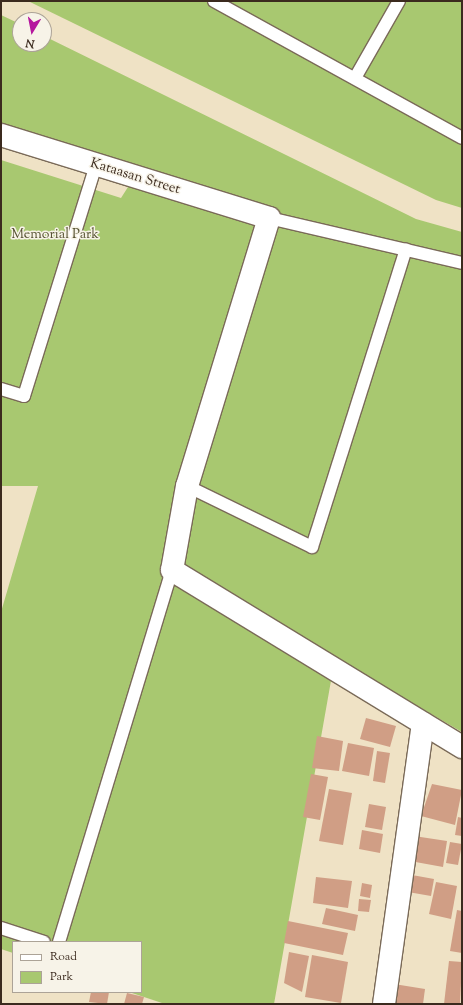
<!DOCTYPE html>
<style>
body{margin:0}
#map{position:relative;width:463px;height:1005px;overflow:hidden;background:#efe2c5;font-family:"Sorts Mill Goudy",serif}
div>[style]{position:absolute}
.green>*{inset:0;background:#a8c870}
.building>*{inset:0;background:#d09e85}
.roads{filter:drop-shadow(1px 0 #7a6a58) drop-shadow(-1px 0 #7a6a58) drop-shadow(0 1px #7a6a58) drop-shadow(0 -1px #7a6a58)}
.service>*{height:12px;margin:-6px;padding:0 6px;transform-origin:6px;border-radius:6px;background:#fff}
.minor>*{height:22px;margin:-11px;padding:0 11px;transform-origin:11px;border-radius:11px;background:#fff}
span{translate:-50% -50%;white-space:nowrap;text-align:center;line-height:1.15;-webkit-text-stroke:3px #f7f3e8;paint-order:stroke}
.street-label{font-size:14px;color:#3b2a1e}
.park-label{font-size:14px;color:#565232}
.frame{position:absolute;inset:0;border:2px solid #3b2a1e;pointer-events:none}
.legend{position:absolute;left:12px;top:941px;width:130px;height:52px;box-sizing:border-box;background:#f7f3e8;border:1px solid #aca397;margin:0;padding:5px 7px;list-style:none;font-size:12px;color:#3b2a1e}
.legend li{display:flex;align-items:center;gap:8px;height:20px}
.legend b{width:20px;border:1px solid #aca397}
.north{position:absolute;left:12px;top:12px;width:40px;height:40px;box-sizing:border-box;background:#f7f3e8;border:1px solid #aca397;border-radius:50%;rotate:190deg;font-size:11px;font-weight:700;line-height:16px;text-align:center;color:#3b2a1e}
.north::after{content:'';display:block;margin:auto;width:14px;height:18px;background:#b5179e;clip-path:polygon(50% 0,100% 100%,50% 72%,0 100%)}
</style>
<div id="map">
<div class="green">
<i style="clip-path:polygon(28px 1px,462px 1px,462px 208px,436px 200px)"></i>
<i style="clip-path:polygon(1px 15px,20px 24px,20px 44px,44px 44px,44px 36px,416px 219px,462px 232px,462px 732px,335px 658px,274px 1004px,165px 1004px,129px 992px,141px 992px,141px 942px,13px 942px,13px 953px,1px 949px,1px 612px,38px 486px,1px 486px,1px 160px,121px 198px,128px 187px,1px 145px)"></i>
</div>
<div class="building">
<i style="clip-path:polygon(366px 718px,396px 726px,390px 747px,360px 739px)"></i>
<i style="clip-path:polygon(317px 736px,343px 741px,339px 771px,312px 768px)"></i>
<i style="clip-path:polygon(348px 743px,374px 748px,369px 776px,342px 771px)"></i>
<i style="clip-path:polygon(377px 751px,390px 753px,385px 783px,373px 781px)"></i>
<i style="clip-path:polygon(311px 774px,328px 777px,320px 820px,303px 817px)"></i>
<i style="clip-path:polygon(432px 784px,462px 790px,455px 825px,421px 816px)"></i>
<i style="clip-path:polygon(329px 789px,352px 793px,343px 845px,319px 841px)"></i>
<i style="clip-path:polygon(369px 804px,386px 807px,382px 830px,365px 827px)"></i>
<i style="clip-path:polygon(458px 817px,462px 818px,462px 836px,455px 835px)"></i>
<i style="clip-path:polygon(362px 830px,383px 834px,380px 853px,359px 849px)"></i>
<i style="clip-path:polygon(414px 836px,447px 841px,443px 867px,410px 861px)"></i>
<i style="clip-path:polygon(450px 842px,462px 844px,458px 865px,446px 863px)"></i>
<i style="clip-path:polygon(412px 875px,434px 879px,431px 896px,408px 892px)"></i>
<i style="clip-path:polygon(316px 877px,352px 881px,348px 908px,313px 903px)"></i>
<i style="clip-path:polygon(436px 882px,457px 886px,451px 919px,429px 914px)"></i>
<i style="clip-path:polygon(362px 883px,372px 885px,370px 898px,360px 896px)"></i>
<i style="clip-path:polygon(359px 899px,371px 900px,369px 912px,358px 911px)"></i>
<i style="clip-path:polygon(326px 908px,358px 915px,355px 931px,322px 924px)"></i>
<i style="clip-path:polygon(457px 910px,462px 911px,462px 953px,450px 951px)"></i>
<i style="clip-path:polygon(288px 921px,348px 933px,343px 955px,284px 943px)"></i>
<i style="clip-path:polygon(289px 952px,309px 956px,302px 992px,284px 983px)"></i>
<i style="clip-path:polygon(312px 955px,348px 962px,341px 1003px,305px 997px)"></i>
<i style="clip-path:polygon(449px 961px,462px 962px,460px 1004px,444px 1004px)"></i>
<i style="clip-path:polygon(394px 984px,425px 989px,423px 1004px,391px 1004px)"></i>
<i style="clip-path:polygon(91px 992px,109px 992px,107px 1004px,89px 1002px)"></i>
<i style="clip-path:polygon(127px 993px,144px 997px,142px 1004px,124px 1004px)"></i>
</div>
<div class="roads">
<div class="service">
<i style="left:214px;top:1px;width:283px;rotate:28.9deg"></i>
<i style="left:355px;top:78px;width:89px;rotate:-60.3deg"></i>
<i style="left:269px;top:218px;width:198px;rotate:13.1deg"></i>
<i style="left:1px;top:389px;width:24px;rotate:17deg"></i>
<i style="left:24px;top:396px;width:242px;rotate:-72.7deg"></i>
<i style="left:187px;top:486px;width:139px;rotate:26deg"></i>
<i style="left:312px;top:547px;width:312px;rotate:-72.5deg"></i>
<i style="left:1px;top:928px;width:45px;rotate:18deg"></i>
<i style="left:59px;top:942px;width:389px;rotate:-73.1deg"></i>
</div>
<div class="minor">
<i style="left:1px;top:135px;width:281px;rotate:17.2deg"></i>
<i style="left:269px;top:218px;width:280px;rotate:107deg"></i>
<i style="left:187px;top:486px;width:85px;rotate:100.1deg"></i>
<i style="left:172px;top:570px;width:340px;rotate:31.4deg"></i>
<i style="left:384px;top:1004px;width:283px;rotate:-82.1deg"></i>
</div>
</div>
<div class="street-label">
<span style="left:135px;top:177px;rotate:17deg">Kataasan Street</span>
</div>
<div class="park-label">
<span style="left:55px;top:235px">Memorial Park</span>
</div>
<div class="frame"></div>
<ul class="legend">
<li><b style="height:5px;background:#fff"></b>Road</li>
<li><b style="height:11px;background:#a8c870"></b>Park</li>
</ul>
<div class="north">N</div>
</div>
